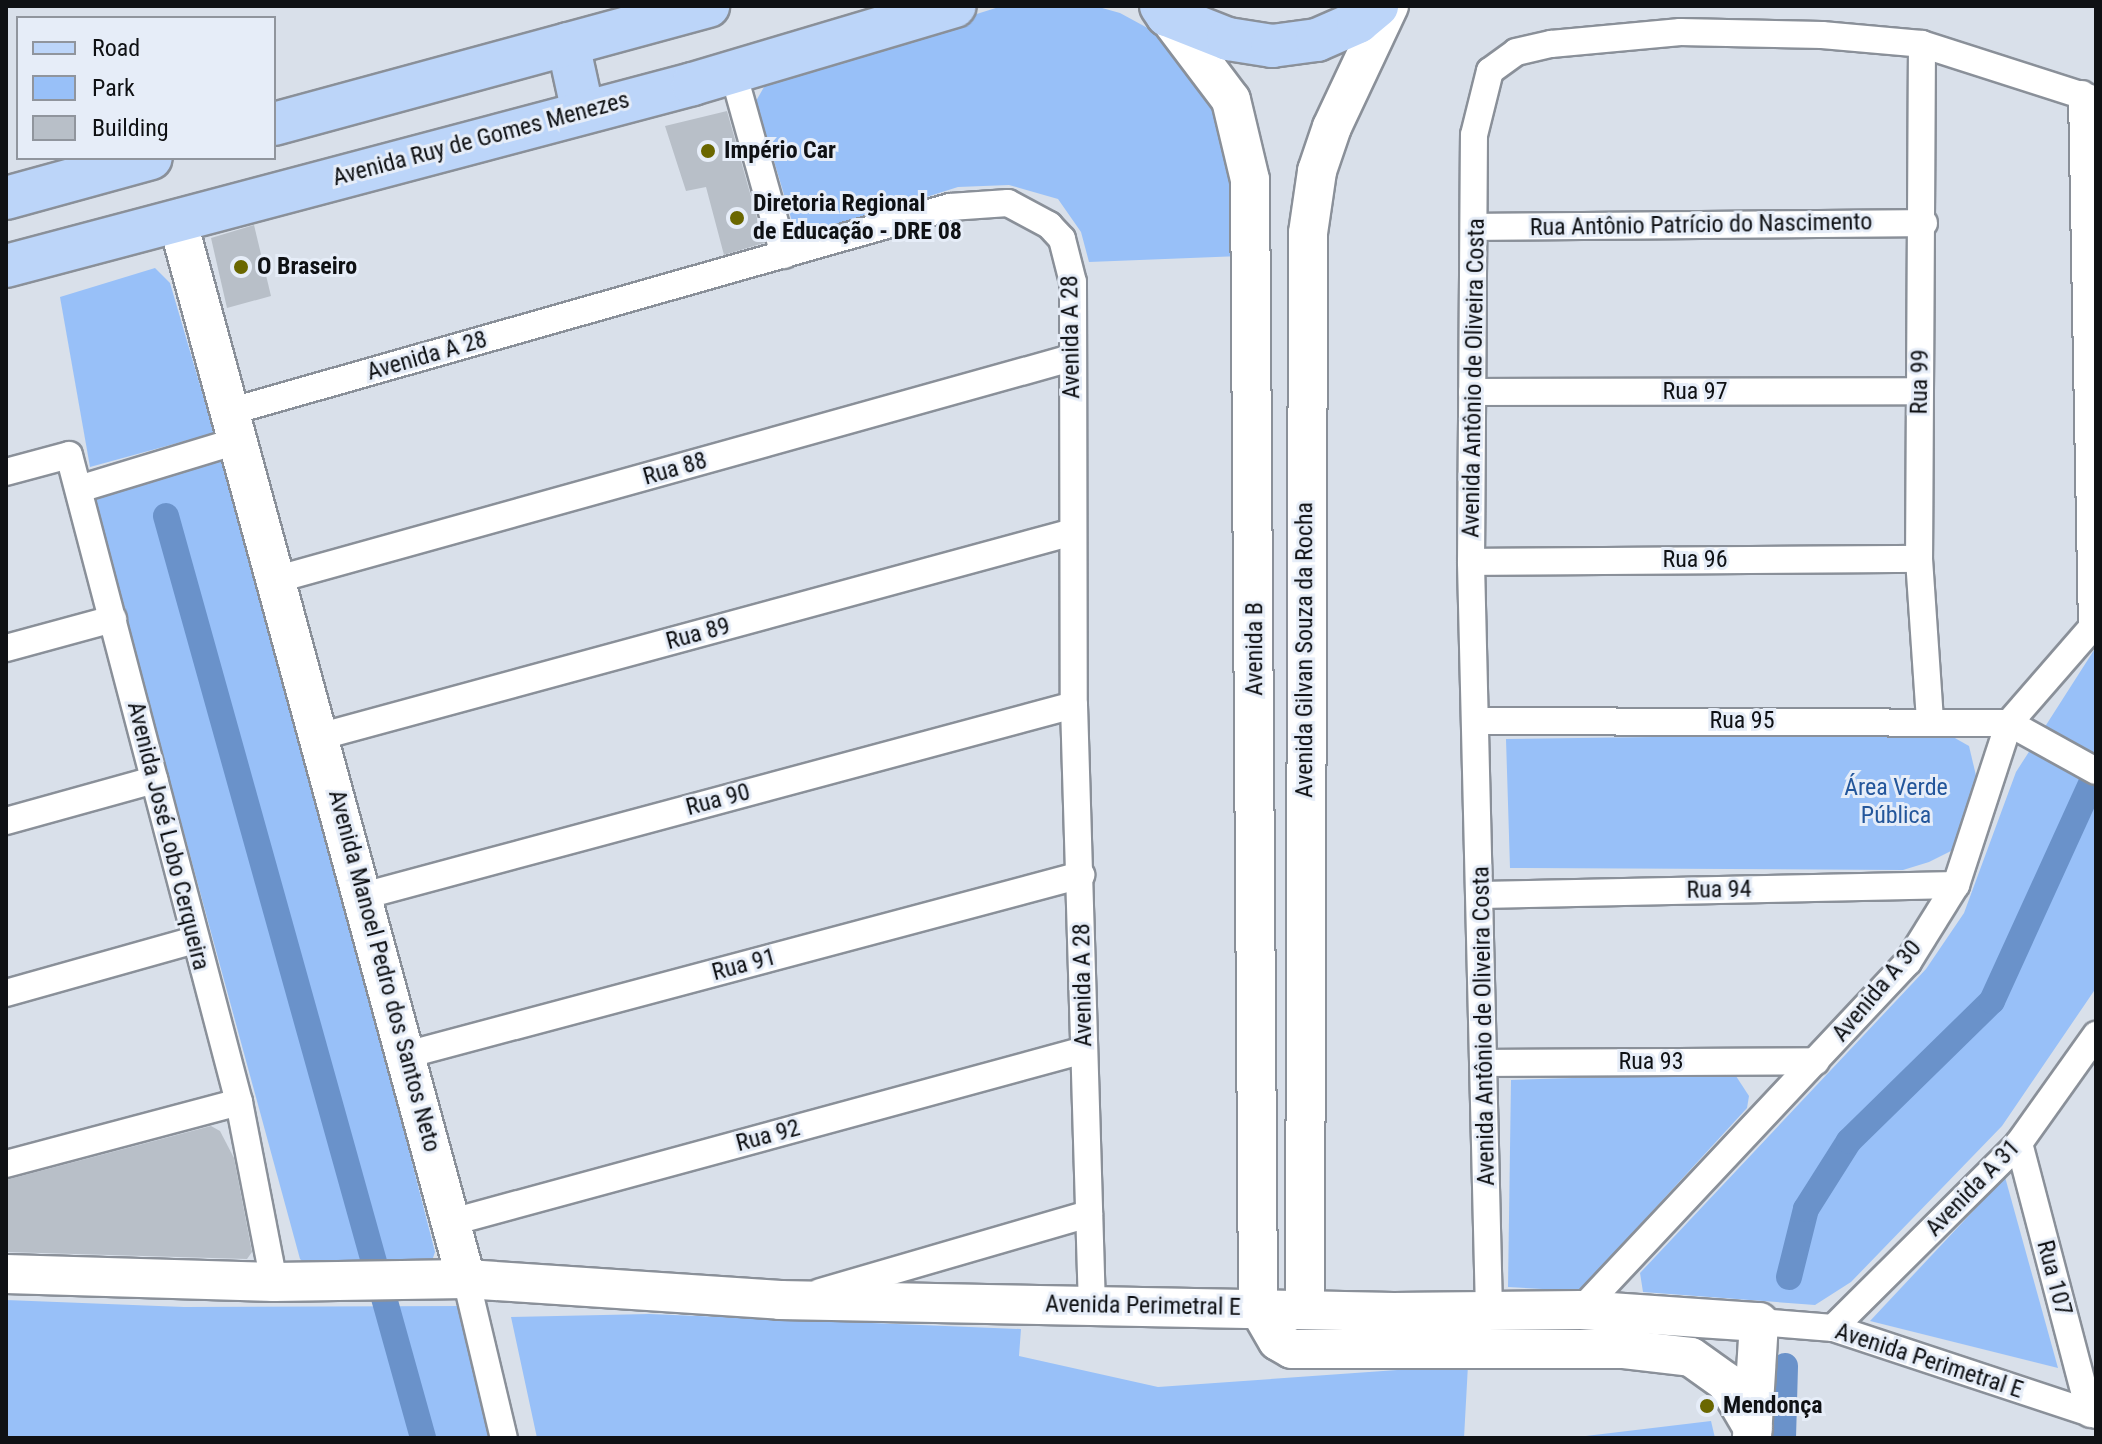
<!DOCTYPE html>
<meta charset="utf-8">
<style>
body{margin:0}
#map{position:relative;width:2102px;height:1444px;overflow:hidden;background:#d9e0ea;font-family:"Roboto Condensed",sans-serif}
div>[style]{position:absolute}
.green>*{inset:0;background:#98c0f8}
.canal>*{height:26px;margin:-13px;padding:0 13px;transform-origin:13px;border-radius:13px;background:#6a92ca}
.building>*{inset:0;background:#b8bfc8}
.roads{filter:drop-shadow(2px 0 #8a9099) drop-shadow(-2px 0 #8a9099) drop-shadow(0 2px #8a9099) drop-shadow(0 -2px #8a9099)}
.street>*{height:26px;margin:-13px;padding:0 13px;transform-origin:13px;border-radius:13px;background:#fff}
.secondary>*{height:38px;margin:-19px;padding:0 19px;transform-origin:19px;border-radius:19px;background:#fff}
.primary>*{height:42px;margin:-21px;padding:0 21px;transform-origin:21px;border-radius:21px;background:#bcd5f9}
.dots>*{width:22px;height:22px;translate:-50% -50%;box-sizing:border-box;border:4px solid #e6edf8;border-radius:50%}
span{translate:-50% -50%;white-space:nowrap;text-align:center;line-height:1.15;-webkit-text-stroke:6px #e6edf8;paint-order:stroke}
.street-label{font-size:24px;color:#0f1114}
.poi-label{font-size:24px;color:#0f1114;font-weight:700}
.left{translate:0 -50%;text-align:left}
.park-label{font-size:24px;color:#23569b}
.frame{position:absolute;inset:0;border:8px solid #0f1114;pointer-events:none}
.legend{position:absolute;left:16px;top:16px;width:260px;height:144px;box-sizing:border-box;background:#e6edf8;border:2px solid #90959d;margin:0;padding:10px 14px;list-style:none;font-size:24px;color:#0f1114}
.legend li{display:flex;align-items:center;gap:16px;height:40px}
.legend b{width:40px;border:2px solid #90959d}
</style>
<div id="map">
<div class="green">
<i style="clip-path:polygon(1002px 6px,1095px 6px,1120px 13px,1155px 32px,1192px 61px,1219px 104px,1235px 157px,1241px 256px,1089px 262px,1081px 232px,1058px 199px,1009px 185px,958px 187px,797px 238px,756px 101px,768px 80px)"></i>
<i style="clip-path:polygon(155px 268px,170px 283px,214px 433px,90px 467px,60px 297px)"></i>
<i style="clip-path:polygon(231px 457px,435px 1252px,432px 1261px,308px 1266px,300px 1259px,93px 499px)"></i>
<i style="clip-path:polygon(2096px 647px,2096px 988px,2002px 1126px,1851px 1282px,1815px 1305px,1643px 1292px,1640px 1273px,1926px 969px,1964px 913px,2016px 772px)"></i>
<i style="clip-path:polygon(1946px 733px,1969px 746px,1978px 784px,1955px 849px,1929px 862px,1903px 870px,1510px 868px,1506px 739px)"></i>
<i style="clip-path:polygon(1734px 1073px,1749px 1096px,1747px 1108px,1579px 1291px,1508px 1287px,1511px 1080px)"></i>
<i style="clip-path:polygon(2005px 1177px,2058px 1368px,1870px 1321px)"></i>
<i style="clip-path:polygon(6px 1300px,184px 1307px,463px 1306px,490px 1438px,6px 1438px)"></i>
<i style="clip-path:polygon(649px 1314px,1021px 1329px,1019px 1356px,1158px 1387px,1468px 1365px,1464px 1438px,537px 1438px,511px 1317px)"></i>
<i style="clip-path:polygon(1711px 1421px,1715px 1438px,1569px 1438px)"></i>
</div>
<div class="canal">
<i style="left:166px;top:516px;width:957px;rotate:74.42deg"></i>
<i style="left:1789px;top:1277px;width:70px;rotate:-76deg"></i>
<i style="left:1806px;top:1209px;width:80px;rotate:-57.7deg"></i>
<i style="left:1849px;top:1141px;width:200px;rotate:-44.4deg"></i>
<i style="left:1992px;top:1001px;width:251px;rotate:-65.5deg"></i>
<i style="left:1783px;top:1438px;width:72px;rotate:-88.4deg"></i>
</div>
<div class="building">
<i style="clip-path:polygon(727px 111px,764px 243px,724px 255px,706px 187px,686px 191px,665px 126px)"></i>
<i style="clip-path:polygon(254px 225px,271px 296px,227px 308px,211px 238px)"></i>
<i style="clip-path:polygon(211px 1126px,220px 1131px,234px 1158px,252px 1252px,247px 1259px,6px 1252px,6px 1180px)"></i>
</div>
<div class="roads">
<div class="street">
<i style="left:1922px;top:44px;width:515px;rotate:90.33deg"></i>
<i style="left:1919px;top:559px;width:162px;rotate:86.1deg"></i>
<i style="left:733px;top:72px;width:190px;rotate:74.4deg"></i>
<i style="left:2082px;top:94px;width:533px;rotate:88.93deg"></i>
<i style="left:1477px;top:227px;width:447px;rotate:-0.5deg"></i>
<i style="left:1472px;top:392px;width:447px;rotate:-0.1deg"></i>
<i style="left:232px;top:411px;width:746px;rotate:-15.86deg"></i>
<i style="left:950px;top:207px;width:58px;rotate:-3.9deg"></i>
<i style="left:1008px;top:203px;width:47px;rotate:28.2deg"></i>
<i style="left:1049px;top:225px;width:19px;rotate:47deg"></i>
<i style="left:1062px;top:239px;width:44px;rotate:75.7deg"></i>
<i style="left:1073px;top:282px;width:423px;rotate:89.9deg"></i>
<i style="left:1074px;top:705px;width:602px;rotate:88.29deg"></i>
<i style="left:6px;top:472px;width:65px;rotate:-15.1deg"></i>
<i style="left:69px;top:455px;width:669px;rotate:75.28deg"></i>
<i style="left:239px;top:1102px;width:183px;rotate:79deg"></i>
<i style="left:79px;top:489px;width:168px;rotate:-16.9deg"></i>
<i style="left:1471px;top:562px;width:448px;rotate:-0.4deg"></i>
<i style="left:278px;top:579px;width:823px;rotate:-15.57deg"></i>
<i style="left:6px;top:648px;width:111px;rotate:-15.2deg"></i>
<i style="left:1476px;top:721px;width:533px;rotate:0.21deg"></i>
<i style="left:2009px;top:723px;width:99px;rotate:28.9deg"></i>
<i style="left:322px;top:736px;width:778px;rotate:-15.2deg"></i>
<i style="left:6px;top:821px;width:154px;rotate:-15.5deg"></i>
<i style="left:1482px;top:895px;width:474px;rotate:-1.2deg"></i>
<i style="left:363px;top:896px;width:736px;rotate:-15.04deg"></i>
<i style="left:6px;top:993px;width:195px;rotate:-15.7deg"></i>
<i style="left:406px;top:1055px;width:699px;rotate:-14.93deg"></i>
<i style="left:1486px;top:1063px;width:330px;rotate:-0.3deg"></i>
<i style="left:2019px;top:1143px;width:280px;rotate:75.3deg"></i>
<i style="left:6px;top:1164px;width:241px;rotate:-14.9deg"></i>
<i style="left:452px;top:1222px;width:655px;rotate:-15.22deg"></i>
<i style="left:466px;top:1279px;width:163px;rotate:76.6deg"></i>
<i style="left:820px;top:1292px;width:280px;rotate:-16.2deg"></i>
<i style="left:1581px;top:1310px;width:478px;rotate:-46.8deg"></i>
<i style="left:1908px;top:962px;width:91px;rotate:-58.1deg"></i>
<i style="left:1956px;top:885px;width:170px;rotate:-71.9deg"></i>
<i style="left:2009px;top:723px;width:133px;rotate:-49deg"></i>
<i style="left:1489px;top:1311px;width:749px;rotate:-91.38deg"></i>
<i style="left:1471px;top:562px;width:427px;rotate:-89.6deg"></i>
<i style="left:1474px;top:135px;width:66px;rotate:-76deg"></i>
<i style="left:1490px;top:71px;width:32px;rotate:-36deg"></i>
<i style="left:1516px;top:52px;width:36px;rotate:-13deg"></i>
<i style="left:1551px;top:44px;width:130px;rotate:-5.3deg"></i>
<i style="left:1680px;top:32px;width:142px;rotate:1.2deg"></i>
<i style="left:1822px;top:35px;width:100px;rotate:5.1deg"></i>
<i style="left:1922px;top:44px;width:183px;rotate:17.8deg"></i>
<i style="left:1759px;top:1322px;width:74px;rotate:4.6deg"></i>
<i style="left:1833px;top:1328px;width:277px;rotate:18.3deg"></i>
<i style="left:1833px;top:1328px;width:262px;rotate:-44.8deg"></i>
<i style="left:2019px;top:1143px;width:133px;rotate:-54.5deg"></i>
</div>
<div class="secondary">
<i style="left:1167px;top:15px;width:106px;rotate:53deg"></i>
<i style="left:1231px;top:100px;width:82px;rotate:76.6deg"></i>
<i style="left:1250px;top:180px;width:1127px;rotate:89.59deg"></i>
<i style="left:1258px;top:1307px;width:39px;rotate:60deg"></i>
<i style="left:1278px;top:1341px;width:16px;rotate:30deg"></i>
<i style="left:1292px;top:1349px;width:330px"></i>
<i style="left:1622px;top:1349px;width:69px;rotate:6.6deg"></i>
<i style="left:1691px;top:1357px;width:43px;rotate:35.5deg"></i>
<i style="left:1726px;top:1382px;width:53px;rotate:59.6deg"></i>
<i style="left:177px;top:219px;width:1099px;rotate:74.75deg"></i>
<i style="left:6px;top:1274px;width:268px;rotate:1.7deg"></i>
<i style="left:274px;top:1282px;width:192px;rotate:-0.9deg"></i>
<i style="left:466px;top:1279px;width:315px;rotate:3.8deg"></i>
<i style="left:780px;top:1300px;width:614px;rotate:1.12deg"></i>
<i style="left:1394px;top:1312px;width:187px;rotate:-0.6deg"></i>
<i style="left:1581px;top:1310px;width:178px;rotate:3.9deg"></i>
<i style="left:1759px;top:1322px;width:116px;rotate:93.5deg"></i>
<i style="left:1305px;top:1309px;width:1076px;rotate:-89.84deg"></i>
<i style="left:1308px;top:233px;width:63px;rotate:-81.7deg"></i>
<i style="left:1317px;top:171px;width:46px;rotate:-71.2deg"></i>
<i style="left:1332px;top:127px;width:134px;rotate:-64.8deg"></i>
</div>
<div class="primary">
<i style="left:1161px;top:6px;width:11px;rotate:56deg"></i>
<i style="left:1167px;top:15px;width:66px;rotate:21.5deg"></i>
<i style="left:1228px;top:39px;width:45px;rotate:9deg"></i>
<i style="left:1272px;top:46px;width:45px;rotate:-7.6deg"></i>
<i style="left:1317px;top:40px;width:45px;rotate:-23.7deg"></i>
<i style="left:1358px;top:22px;width:25px;rotate:-40deg"></i>
<i style="left:568px;top:44px;width:70px;rotate:77.6deg"></i>
<i style="left:274px;top:124px;width:450px;rotate:-15.2deg"></i>
<i style="left:6px;top:198px;width:150px;rotate:-15.4deg"></i>
<i style="left:6px;top:266px;width:711px;rotate:-14.84deg"></i>
<i style="left:693px;top:84px;width:273px;rotate:-16.6deg"></i>
</div>
</div>
<div class="dots">
<i style="left:708px;top:151px;background:#6a6700"></i>
<i style="left:737px;top:218px;background:#6a6700"></i>
<i style="left:241px;top:267px;background:#6a6700"></i>
<i style="left:1707px;top:1406px;background:#6a6700"></i>
</div>
<div class="street-label">
<span style="left:481px;top:139px;rotate:-15deg">Avenida Ruy de Gomes Menezes</span>
<span style="left:1701px;top:225px;rotate:-1deg">Rua Antônio Patrício do Nascimento</span>
<span style="left:1071px;top:337px;rotate:-91deg">Avenida A 28</span>
<span style="left:427px;top:356px;rotate:-16deg">Avenida A 28</span>
<span style="left:1474px;top:378px;rotate:-89deg">Avenida Antônio de Oliveira Costa</span>
<span style="left:1920px;top:382px;rotate:-89deg">Rua 99</span>
<span style="left:1695px;top:392px">Rua 97</span>
<span style="left:675px;top:469px;rotate:-16deg">Rua 88</span>
<span style="left:1695px;top:560px">Rua 96</span>
<span style="left:698px;top:634px;rotate:-15deg">Rua 89</span>
<span style="left:1255px;top:649px;rotate:-90deg">Avenida B</span>
<span style="left:1305px;top:650px;rotate:-90deg">Avenida Gilvan Souza da Rocha</span>
<span style="left:1742px;top:721px">Rua 95</span>
<span style="left:718px;top:800px;rotate:-15deg">Rua 90</span>
<span style="left:168px;top:836px;rotate:76deg">Avenida José Lobo Cerqueira</span>
<span style="left:1719px;top:890px;rotate:-1deg">Rua 94</span>
<span style="left:744px;top:965px;rotate:-15deg">Rua 91</span>
<span style="left:384px;top:971px;rotate:75deg">Avenida Manoel Pedro dos Santos Neto</span>
<span style="left:1083px;top:985px;rotate:-91deg">Avenida A 28</span>
<span style="left:1877px;top:991px;rotate:-50deg">Avenida A 30</span>
<span style="left:1484px;top:1026px;rotate:-91deg">Avenida Antônio de Oliveira Costa</span>
<span style="left:1651px;top:1062px">Rua 93</span>
<span style="left:768px;top:1136px;rotate:-15deg">Rua 92</span>
<span style="left:1973px;top:1188px;rotate:-46deg">Avenida A 31</span>
<span style="left:2054px;top:1278px;rotate:75deg">Rua 107</span>
<span style="left:1143px;top:1306px;rotate:1deg">Avenida Perimetral E</span>
<span style="left:1929px;top:1361px;rotate:18deg">Avenida Perimetral E</span>
</div>
<div class="poi-label">
<span class="left" style="left:724px;top:151px">Império Car</span>
<span class="left" style="left:753px;top:218px">Diretoria Regional<br>de Educação - DRE 08</span>
<span class="left" style="left:257px;top:267px">O Braseiro</span>
<span class="left" style="left:1723px;top:1406px">Mendonça</span>
</div>
<div class="park-label">
<span style="left:1896px;top:802px">Área Verde<br>Pública</span>
</div>
<div class="frame"></div>
<ul class="legend">
<li><b style="height:10px;background:#bcd5f9"></b>Road</li>
<li><b style="height:22px;background:#98c0f8"></b>Park</li>
<li><b style="height:22px;background:#b8bfc8"></b>Building</li>
</ul>
</div>
